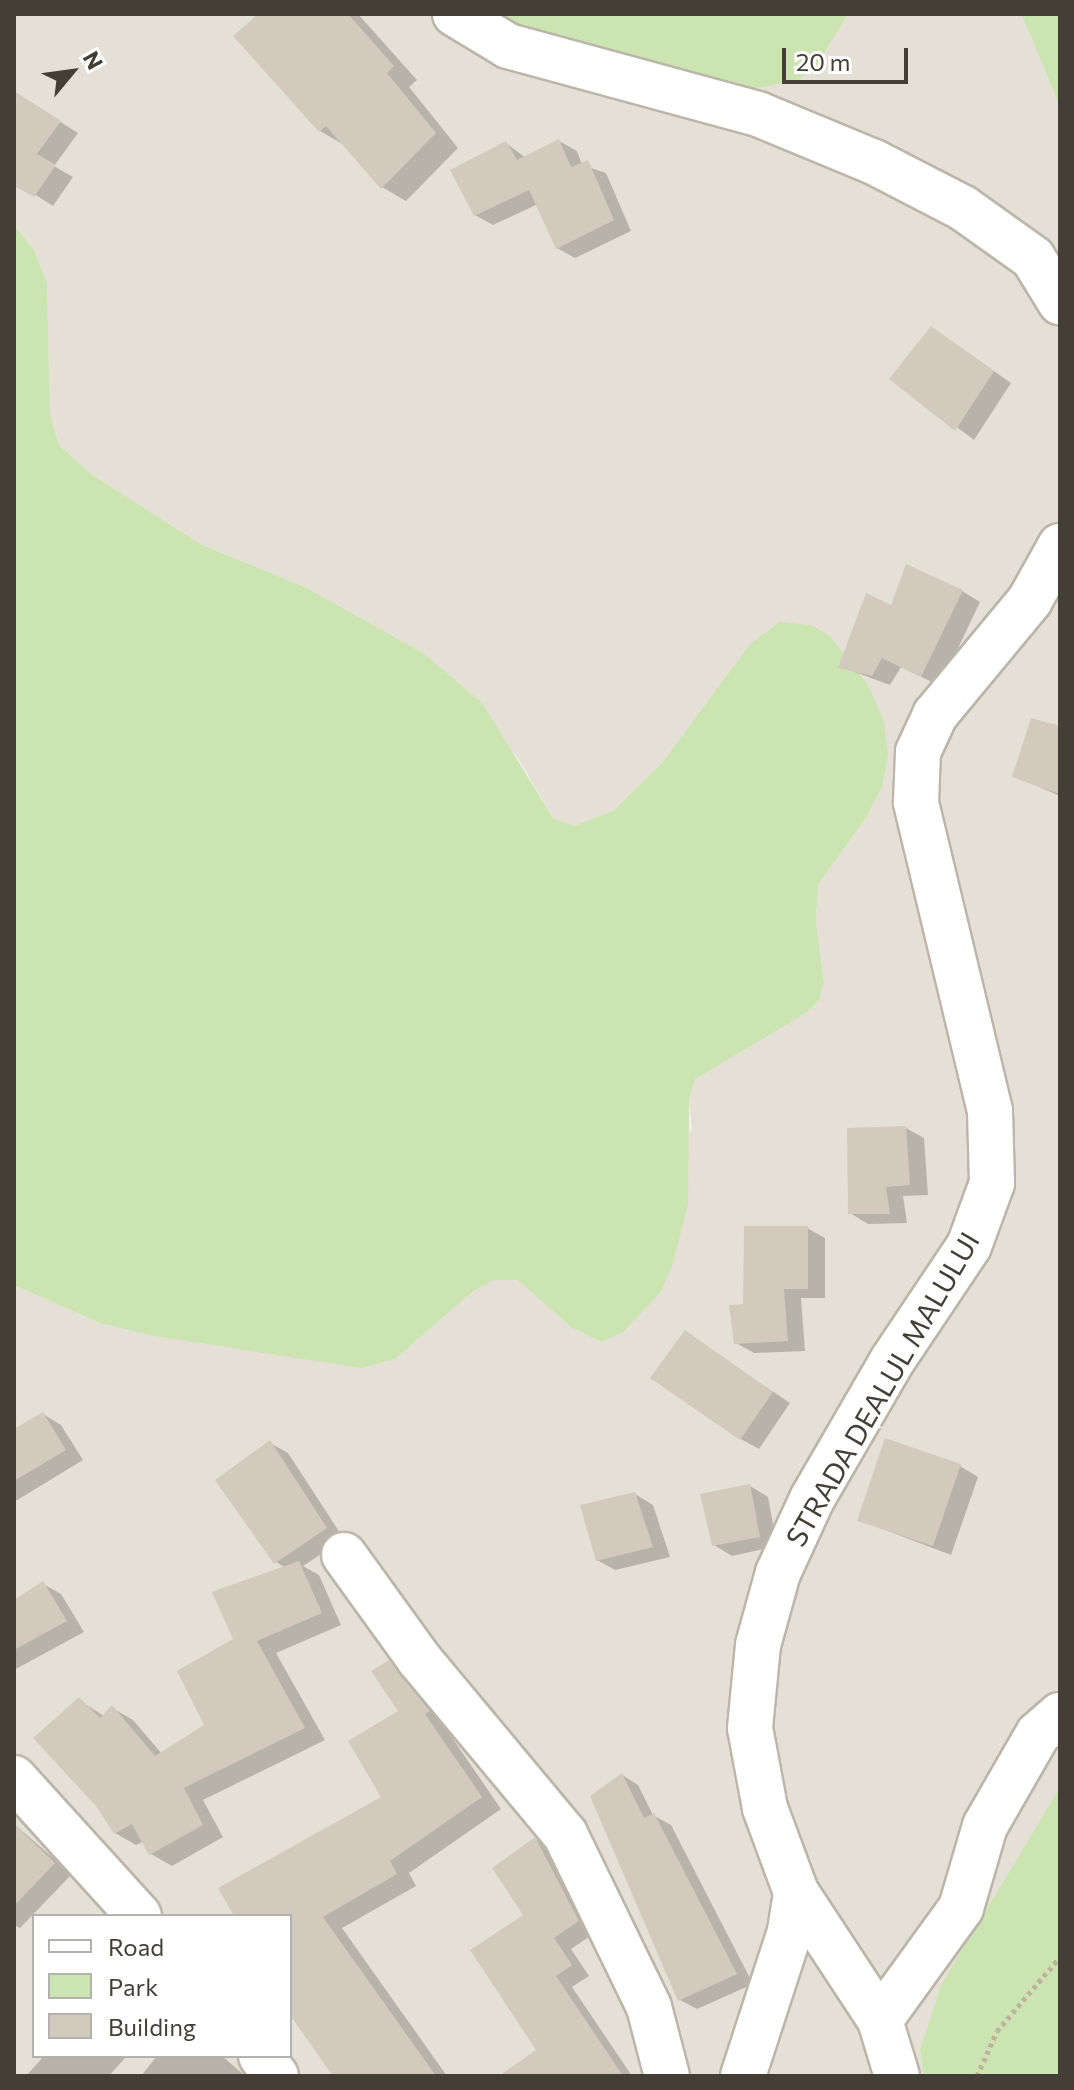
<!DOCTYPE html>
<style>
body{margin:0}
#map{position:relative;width:1074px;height:2090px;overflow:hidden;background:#f2eee6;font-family:Commissioner,sans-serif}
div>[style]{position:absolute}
.residential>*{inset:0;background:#e5e0d5}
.green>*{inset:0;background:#cce3b2}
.shadow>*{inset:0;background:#0003}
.building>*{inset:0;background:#d2cabd}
.path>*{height:5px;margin-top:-2.5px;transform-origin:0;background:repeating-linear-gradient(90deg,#bdb29c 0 4px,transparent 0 8px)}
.roads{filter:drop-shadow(2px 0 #bcb6aa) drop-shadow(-2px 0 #bcb6aa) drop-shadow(0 2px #bcb6aa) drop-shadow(0 -2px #bcb6aa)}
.minor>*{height:44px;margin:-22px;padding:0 22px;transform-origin:22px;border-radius:22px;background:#fff}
span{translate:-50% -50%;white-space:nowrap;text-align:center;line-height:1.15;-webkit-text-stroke:6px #fff;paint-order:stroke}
.street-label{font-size:28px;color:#443f36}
.frame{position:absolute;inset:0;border:16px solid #443f36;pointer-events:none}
.legend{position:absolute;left:32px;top:1914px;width:260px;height:144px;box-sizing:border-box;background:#fff;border:2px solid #b4b2af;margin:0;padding:10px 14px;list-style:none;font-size:24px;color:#443f36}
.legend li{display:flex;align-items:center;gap:16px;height:40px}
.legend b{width:40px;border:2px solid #b4b2af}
.north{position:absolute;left:32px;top:32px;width:80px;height:80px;-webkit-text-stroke:6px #fff;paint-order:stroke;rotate:61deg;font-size:22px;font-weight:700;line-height:32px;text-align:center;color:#443f36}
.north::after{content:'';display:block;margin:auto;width:28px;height:36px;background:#443f36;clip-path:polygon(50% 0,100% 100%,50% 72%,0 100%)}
.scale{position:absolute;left:782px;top:48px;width:126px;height:36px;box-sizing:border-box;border:4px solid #443f36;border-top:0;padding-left:10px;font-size:24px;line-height:28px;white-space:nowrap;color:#443f36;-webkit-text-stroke:6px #fff;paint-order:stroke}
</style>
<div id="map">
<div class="residential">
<i style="clip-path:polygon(evenodd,14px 14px,478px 14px,817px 65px,848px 14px,1021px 14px,1030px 34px,1060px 107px,1060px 1787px,941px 1985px,920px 2049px,924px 2076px,14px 2076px,14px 1285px,100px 1323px,395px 1359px,472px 1292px,494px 1280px,518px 1279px,571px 1327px,692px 1129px,689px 1100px,695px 1078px,806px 1013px,819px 1000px,824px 983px,816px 922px,818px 883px,865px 819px,750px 644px,662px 763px,613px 811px,574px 826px,553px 818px,518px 758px,423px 653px,307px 588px,202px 545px,91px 474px,59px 445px,50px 414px,47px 283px,34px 250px,14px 225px,14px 14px,34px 1916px,290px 1916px,290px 2056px,34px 2056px,34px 1916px)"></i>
</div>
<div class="green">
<i style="clip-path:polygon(478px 14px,848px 14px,817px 65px,798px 80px,746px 90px)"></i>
<i style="clip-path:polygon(1021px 14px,1060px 14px,1060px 107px,1030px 34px)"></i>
<i style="clip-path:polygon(14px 225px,34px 250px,47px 283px,50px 414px,59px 445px,91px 474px,202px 545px,307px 588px,423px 653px,482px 703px,553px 818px,574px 826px,613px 811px,662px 763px,750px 644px,780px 622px,811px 625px,830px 636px,868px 685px,884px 721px,888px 755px,882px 787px,865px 819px,818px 884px,816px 922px,824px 983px,819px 1000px,806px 1013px,695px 1079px,689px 1100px,688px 1204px,673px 1263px,661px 1292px,623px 1332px,601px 1342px,571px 1327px,518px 1280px,494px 1280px,472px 1292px,395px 1359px,361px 1368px,155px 1336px,100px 1323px,14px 1285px)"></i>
<i style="clip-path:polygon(1060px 1787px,1060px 2076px,924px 2076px,920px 2049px,941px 1985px)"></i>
</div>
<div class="shadow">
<i style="clip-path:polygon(261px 14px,358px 14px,417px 80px,409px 87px,458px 148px,406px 201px,382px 187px,344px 145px,320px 131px)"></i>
<i style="clip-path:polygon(14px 103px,37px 107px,78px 133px,54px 166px,73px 177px,53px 206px,14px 181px)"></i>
<i style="clip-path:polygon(559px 141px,577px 151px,582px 165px,606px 173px,631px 231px,575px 258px,557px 248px,538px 204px,493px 225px,475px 215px,506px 143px,526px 158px)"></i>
<i style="clip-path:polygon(932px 328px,1011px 383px,974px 440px,892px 378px)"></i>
<i style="clip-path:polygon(962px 591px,980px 602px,940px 686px,901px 667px,890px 685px,841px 667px,893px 608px)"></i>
<i style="clip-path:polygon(1060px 728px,1060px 796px,1014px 776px)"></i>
<i style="clip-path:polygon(906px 1128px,924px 1138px,928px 1195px,903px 1196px,907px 1223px,868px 1224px,850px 1213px)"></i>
<i style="clip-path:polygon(807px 1228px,825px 1238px,825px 1298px,801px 1298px,805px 1351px,754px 1353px,736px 1343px)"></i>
<i style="clip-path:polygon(685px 1333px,790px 1403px,759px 1449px,741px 1439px)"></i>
<i style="clip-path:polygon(43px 1414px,61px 1425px,83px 1460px,14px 1502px,14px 1432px)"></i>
<i style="clip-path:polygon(270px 1443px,288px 1453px,344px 1539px,303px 1566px,319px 1575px,341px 1625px,276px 1653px,325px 1740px,203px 1800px,223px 1837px,172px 1866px,151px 1854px,144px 1841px,136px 1845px,115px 1833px,79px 1700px,104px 1716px,112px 1708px,133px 1720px,162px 1754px,206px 1725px,236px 1640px,286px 1568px,276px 1562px)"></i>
<i style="clip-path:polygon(960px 1466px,978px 1477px,951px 1555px,859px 1520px)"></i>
<i style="clip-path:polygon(750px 1486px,768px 1497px,777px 1546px,732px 1556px,714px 1545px)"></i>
<i style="clip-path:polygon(635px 1494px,653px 1505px,670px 1557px,615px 1570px,597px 1560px)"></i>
<i style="clip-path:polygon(43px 1584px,61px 1594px,84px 1632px,14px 1670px,14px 1602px)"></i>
<i style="clip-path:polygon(389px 1662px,409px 1674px,449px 1723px,444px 1726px,501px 1809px,409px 1873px,416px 1886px,342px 1928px,447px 2076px,338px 2076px,290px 2010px,290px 1916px,237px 1916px,384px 1798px,401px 1712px)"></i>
<i style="clip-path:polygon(622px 1775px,638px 1785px,653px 1815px,671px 1825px,753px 1984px,697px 2009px,680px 2000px)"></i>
<i style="clip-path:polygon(14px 1824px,72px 1874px,20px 1928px,14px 1925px)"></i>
<i style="clip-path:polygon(535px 1839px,553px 1849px,596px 1932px,571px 1949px,589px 1976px,572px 1987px,632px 2076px,534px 2076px,538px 2051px,526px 1916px)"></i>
<i style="clip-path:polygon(44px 2056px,125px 2056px,126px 2057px,109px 2076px,26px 2076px)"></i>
<i style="clip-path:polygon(157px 2056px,222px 2056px,245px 2076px,141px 2076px)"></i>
</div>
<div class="building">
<i style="clip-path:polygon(258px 14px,348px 14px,394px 66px,387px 73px,436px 133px,381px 189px,326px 126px,319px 132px,233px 36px)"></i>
<i style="clip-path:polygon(14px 91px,61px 121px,37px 154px,56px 165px,34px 197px,14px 186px)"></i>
<i style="clip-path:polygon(559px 139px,571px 167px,588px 160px,614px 220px,556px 249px,529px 190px,474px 216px,450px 170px,506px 141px,517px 160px)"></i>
<i style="clip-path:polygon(931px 326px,994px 371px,955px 431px,889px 379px)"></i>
<i style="clip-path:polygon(906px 564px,963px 590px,921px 677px,882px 658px,872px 676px,838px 668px,866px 593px,891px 605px)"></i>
<i style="clip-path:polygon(1031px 718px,1060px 726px,1060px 794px,1012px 777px)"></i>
<i style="clip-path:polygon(906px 1126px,910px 1185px,886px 1187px,890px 1214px,848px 1214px,847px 1128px)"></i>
<i style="clip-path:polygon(744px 1226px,808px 1226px,808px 1289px,784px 1289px,788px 1341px,734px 1344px,729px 1305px,743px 1304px)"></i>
<i style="clip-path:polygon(685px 1330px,773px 1392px,740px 1440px,650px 1378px)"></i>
<i style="clip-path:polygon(43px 1412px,66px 1450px,14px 1481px,14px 1429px)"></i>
<i style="clip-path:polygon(885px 1438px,961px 1464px,933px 1546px,857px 1521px)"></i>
<i style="clip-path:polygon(270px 1440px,327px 1528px,274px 1564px,215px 1480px)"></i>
<i style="clip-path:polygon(750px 1484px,760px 1537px,712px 1546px,700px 1494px)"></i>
<i style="clip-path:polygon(635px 1492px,653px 1547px,596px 1561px,580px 1505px)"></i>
<i style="clip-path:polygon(299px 1561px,322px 1613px,257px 1641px,305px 1728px,184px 1788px,203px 1825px,149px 1855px,132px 1824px,114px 1834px,96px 1806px,33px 1738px,79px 1697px,100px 1718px,112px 1705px,155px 1756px,204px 1725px,177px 1671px,233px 1639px,212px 1592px)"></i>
<i style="clip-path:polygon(43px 1581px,67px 1621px,14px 1650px,14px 1600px)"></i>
<i style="clip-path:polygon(389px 1660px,430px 1711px,425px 1714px,482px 1797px,390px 1861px,397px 1874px,323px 1917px,436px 2076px,333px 2076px,290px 2015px,290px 1916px,234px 1916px,218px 1888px,381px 1797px,348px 1741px,398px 1711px,371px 1671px)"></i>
<i style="clip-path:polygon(622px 1773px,644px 1818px,654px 1813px,737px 1974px,678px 2001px,590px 1796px)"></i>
<i style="clip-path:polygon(14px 1824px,55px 1863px,14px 1906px)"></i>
<i style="clip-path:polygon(535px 1837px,579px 1921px,554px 1938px,572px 1965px,556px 1976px,623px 2076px,499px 2076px,536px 2050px,470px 1950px,523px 1915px,492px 1868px)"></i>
</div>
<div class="path">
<i style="left:977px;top:2076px;width:49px;rotate:-66deg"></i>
<i style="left:997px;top:2031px;width:97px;rotate:-49.6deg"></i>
</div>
<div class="roads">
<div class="minor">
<i style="left:455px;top:14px;width:62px;rotate:31.1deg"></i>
<i style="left:508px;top:46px;width:259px;rotate:15.2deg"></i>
<i style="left:758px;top:114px;width:126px;rotate:22.5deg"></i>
<i style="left:874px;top:162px;width:100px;rotate:27.3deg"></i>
<i style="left:963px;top:208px;width:86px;rotate:35.5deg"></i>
<i style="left:1033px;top:258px;width:52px;rotate:58.5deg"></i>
<i style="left:344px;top:1555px;width:128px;rotate:54.2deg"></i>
<i style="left:419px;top:1659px;width:228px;rotate:50.2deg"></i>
<i style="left:565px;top:1834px;width:192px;rotate:64.1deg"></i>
<i style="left:649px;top:2007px;width:71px;rotate:75.4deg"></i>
<i style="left:14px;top:1778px;width:186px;rotate:47.8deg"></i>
<i style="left:880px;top:2020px;width:138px;rotate:-54.1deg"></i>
<i style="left:961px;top:1908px;width:85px;rotate:-73.7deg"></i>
<i style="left:985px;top:1826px;width:106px;rotate:-60.1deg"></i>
<i style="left:1038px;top:1734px;width:29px;rotate:-41deg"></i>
<i style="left:261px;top:2056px;width:25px;rotate:53deg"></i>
<i style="left:743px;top:2076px;width:152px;rotate:-72deg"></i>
<i style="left:790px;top:1931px;width:39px;rotate:-81deg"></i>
<i style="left:897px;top:2076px;width:59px;rotate:-106.9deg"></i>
<i style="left:880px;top:2020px;width:153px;rotate:-123.3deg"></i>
<i style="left:796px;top:1892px;width:90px;rotate:-110.3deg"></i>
<i style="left:765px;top:1808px;width:81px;rotate:-100.6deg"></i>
<i style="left:750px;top:1728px;width:83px;rotate:-84.5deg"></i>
<i style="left:758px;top:1645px;width:75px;rotate:-74.5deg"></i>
<i style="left:778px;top:1573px;width:81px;rotate:-65.3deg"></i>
<i style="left:812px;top:1499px;width:160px;rotate:-59.9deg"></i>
<i style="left:892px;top:1361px;width:138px;rotate:-56.2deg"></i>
<i style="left:969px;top:1246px;width:67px;rotate:-69.9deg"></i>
<i style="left:992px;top:1183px;width:72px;rotate:-91.6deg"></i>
<i style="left:990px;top:1111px;width:318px;rotate:-103.5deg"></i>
<i style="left:916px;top:802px;width:50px;rotate:-87.7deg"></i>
<i style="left:918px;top:752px;width:41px;rotate:-65.3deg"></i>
<i style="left:935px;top:715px;width:149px;rotate:-50.4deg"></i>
<i style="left:1030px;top:600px;width:62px;rotate:-60.9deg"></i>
</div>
</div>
<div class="street-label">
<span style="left:882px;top:1389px;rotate:-60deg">STRADA DEALUL MALULUI</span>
</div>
<div class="frame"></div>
<ul class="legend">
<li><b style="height:10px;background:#fff"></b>Road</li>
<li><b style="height:22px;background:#cce3b2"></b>Park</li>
<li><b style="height:22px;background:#d2cabd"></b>Building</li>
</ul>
<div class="north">N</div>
<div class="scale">20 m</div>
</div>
